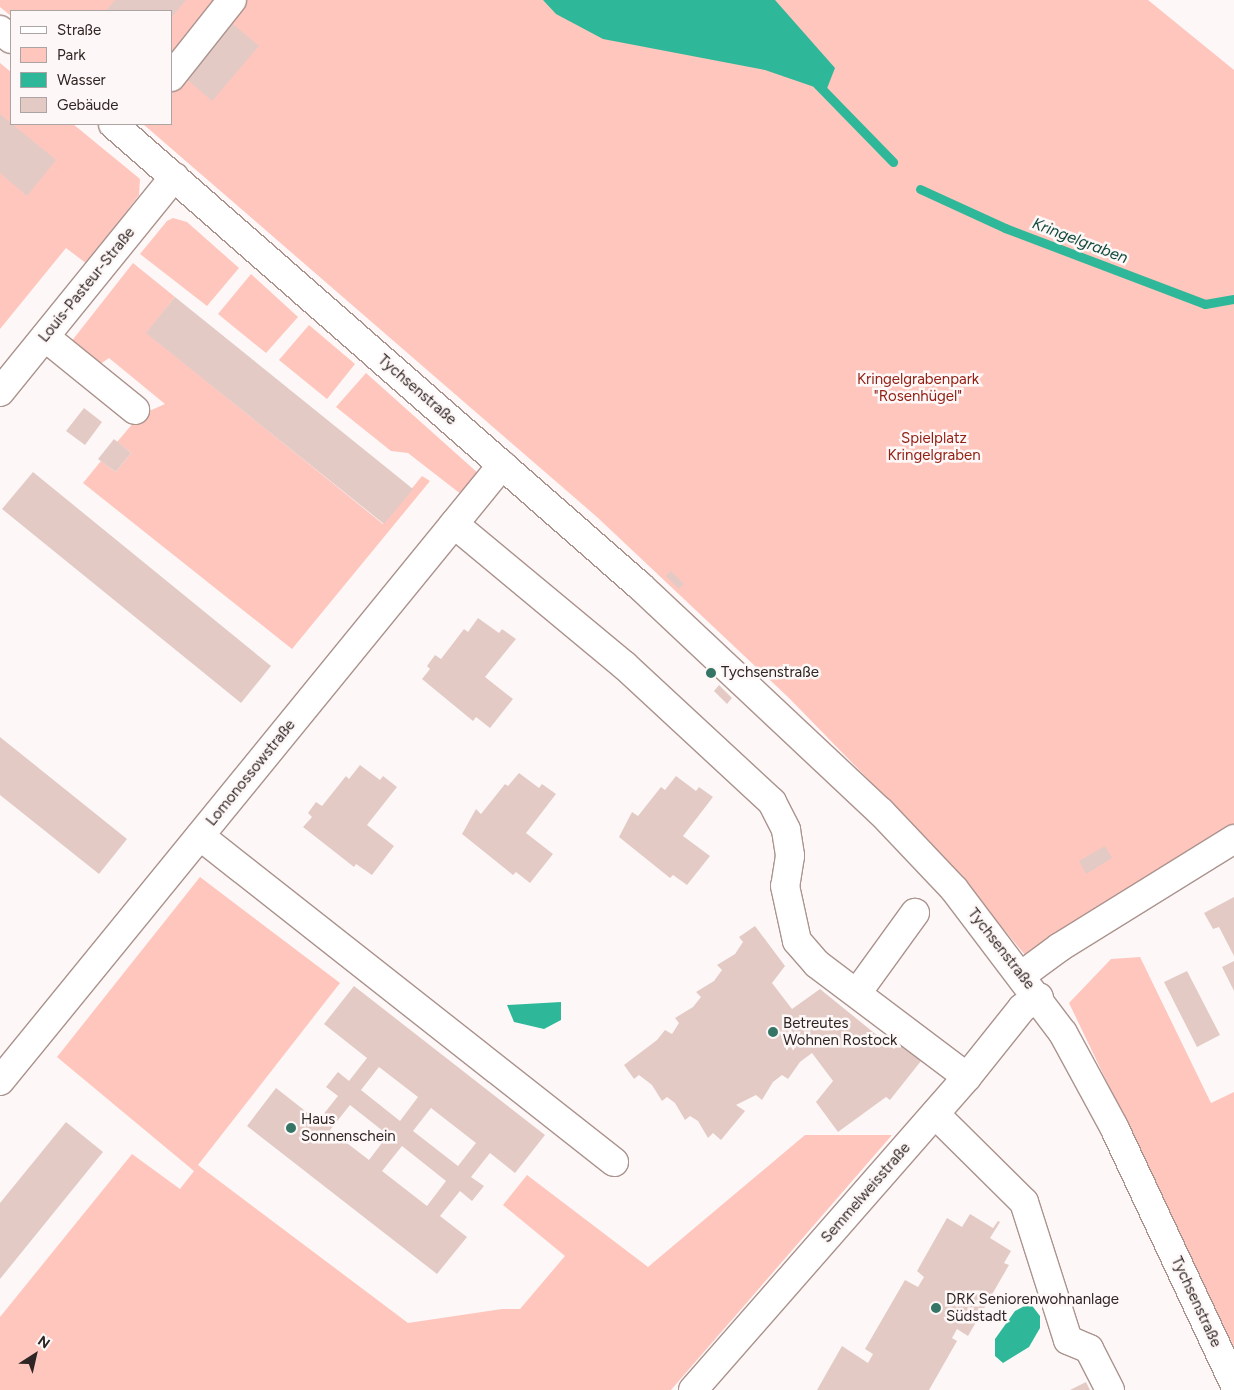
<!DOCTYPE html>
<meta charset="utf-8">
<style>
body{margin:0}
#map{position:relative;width:1234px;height:1390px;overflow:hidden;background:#fdf8f7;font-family:Figtree,sans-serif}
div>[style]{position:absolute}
.green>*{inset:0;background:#fec6bd}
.water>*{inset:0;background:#2eb899}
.stream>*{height:9px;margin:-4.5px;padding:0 4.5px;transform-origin:4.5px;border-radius:4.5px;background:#2eb899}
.building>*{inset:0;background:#e3cac5}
.roads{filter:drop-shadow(1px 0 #ab938e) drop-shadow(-1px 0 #ab938e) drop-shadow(0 1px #ab938e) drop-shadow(0 -1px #ab938e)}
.minor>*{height:28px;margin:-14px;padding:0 14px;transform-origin:14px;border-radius:14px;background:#fff}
.dots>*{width:14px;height:14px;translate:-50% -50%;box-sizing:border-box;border:2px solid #fdf8f7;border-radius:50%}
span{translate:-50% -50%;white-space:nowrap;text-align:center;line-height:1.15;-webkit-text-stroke:5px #fdf8f7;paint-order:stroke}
.street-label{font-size:15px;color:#2f2524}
.park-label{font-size:15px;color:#932015}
.poi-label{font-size:15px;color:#2f2524}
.left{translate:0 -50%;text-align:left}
.water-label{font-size:16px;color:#134b3e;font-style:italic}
.legend{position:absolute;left:10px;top:10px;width:162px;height:115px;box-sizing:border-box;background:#fdf8f7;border:1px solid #aba4a3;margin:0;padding:6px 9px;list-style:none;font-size:15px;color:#2f2524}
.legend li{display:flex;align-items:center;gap:10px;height:25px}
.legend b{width:25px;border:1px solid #aba4a3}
.north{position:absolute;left:10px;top:1330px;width:50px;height:50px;-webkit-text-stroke:4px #fdf8f7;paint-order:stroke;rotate:35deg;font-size:14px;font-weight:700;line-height:20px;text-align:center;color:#2f2524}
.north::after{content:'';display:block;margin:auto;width:18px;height:22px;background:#2f2524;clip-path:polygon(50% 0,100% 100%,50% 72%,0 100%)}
</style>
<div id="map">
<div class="green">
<i style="clip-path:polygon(0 0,1148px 0,1234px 70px,1234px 826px,1025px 955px,940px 853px,789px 698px,597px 517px,143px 124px,171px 124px,171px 11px,11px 11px,11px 16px,0 7px)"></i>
<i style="clip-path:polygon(0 63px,11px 72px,11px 124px,73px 124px,140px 179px,139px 195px,87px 264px,66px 248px,0 329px)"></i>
<i style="clip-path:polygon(173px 218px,187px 222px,239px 268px,207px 306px,140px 254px,167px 221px)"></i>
<i style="clip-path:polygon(133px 263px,175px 297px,147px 333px,383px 524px,422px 476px,430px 481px,292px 649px,83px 483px,101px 461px,116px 472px,131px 453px,117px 442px,140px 415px,165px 404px,109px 358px,93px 369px,67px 347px)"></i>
<i style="clip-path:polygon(251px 274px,298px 317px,266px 353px,218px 314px)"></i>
<i style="clip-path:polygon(309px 325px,355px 364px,327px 399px,279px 360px)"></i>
<i style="clip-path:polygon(366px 373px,479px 474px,462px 495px,408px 453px,391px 451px,336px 407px)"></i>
<i style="clip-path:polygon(200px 877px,340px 983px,198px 1165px,408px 1323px,502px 1309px,520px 1309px,565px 1256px,503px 1205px,527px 1175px,648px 1267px,805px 1135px,892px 1135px,671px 1390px,0 1390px,0 1317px,132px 1154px,180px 1189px,194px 1171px,57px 1057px)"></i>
<i style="clip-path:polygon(1140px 957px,1211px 1103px,1234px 1092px,1234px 1347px,1069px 1003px,1111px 959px)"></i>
</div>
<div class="water">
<i style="clip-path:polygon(543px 0,775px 0,835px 68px,826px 91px,765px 70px,603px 39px,556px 14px)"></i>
<i style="clip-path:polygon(561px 1002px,561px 1020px,544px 1029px,514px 1022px,507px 1005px)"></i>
<i style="clip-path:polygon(1030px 1303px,1040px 1316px,1040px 1328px,1029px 1347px,1003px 1363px,995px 1356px,995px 1339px,1015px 1311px)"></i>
</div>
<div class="stream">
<i style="left:817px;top:84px;width:109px;rotate:45.7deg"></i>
<i style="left:920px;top:189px;width:94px;rotate:24.6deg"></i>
<i style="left:1005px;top:228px;width:214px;rotate:20.8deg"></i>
<i style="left:1205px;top:304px;width:29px;rotate:-10deg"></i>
</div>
<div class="building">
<i style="clip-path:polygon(115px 0,186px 0,171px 18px,171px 11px,106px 11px)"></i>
<i style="clip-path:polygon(227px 19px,259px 46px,212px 101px,181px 74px)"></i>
<i style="clip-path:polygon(0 114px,56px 160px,27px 196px,0 173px)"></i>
<i style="clip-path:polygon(175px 297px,413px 489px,384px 524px,146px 333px)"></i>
<i style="clip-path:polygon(84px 408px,102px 422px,85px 445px,66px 431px)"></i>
<i style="clip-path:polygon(114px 439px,131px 453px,116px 472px,98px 459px)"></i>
<i style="clip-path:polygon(33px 472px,271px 666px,241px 703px,2px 509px)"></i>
<i style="clip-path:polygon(671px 571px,684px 584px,679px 589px,666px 576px)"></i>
<i style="clip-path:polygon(478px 618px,499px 633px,502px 629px,516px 639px,485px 677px,513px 699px,490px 728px,476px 717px,473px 721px,422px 679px,430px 669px,427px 666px,435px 655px,441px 659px,464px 629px,468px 632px)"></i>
<i style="clip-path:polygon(719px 685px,732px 698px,727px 704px,714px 691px)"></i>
<i style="clip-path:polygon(0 737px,127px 839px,99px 874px,0 795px)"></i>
<i style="clip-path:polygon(360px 765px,380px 780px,383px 776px,397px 787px,367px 825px,394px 846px,372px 875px,356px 864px,354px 867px,303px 827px,312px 817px,308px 813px,316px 802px,322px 806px,346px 776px,349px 779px)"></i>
<i style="clip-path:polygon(519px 773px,539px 788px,542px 784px,556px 794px,526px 833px,553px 854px,530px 883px,516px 872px,513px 875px,462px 834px,476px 809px,481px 814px,505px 784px,508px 786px)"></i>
<i style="clip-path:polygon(676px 776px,696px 791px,699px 787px,713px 797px,683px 836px,710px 856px,687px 885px,673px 875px,670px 878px,619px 837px,632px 812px,638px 816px,661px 787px,665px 790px)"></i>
<i style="clip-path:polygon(1105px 846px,1112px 858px,1086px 874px,1079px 861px)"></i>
<i style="clip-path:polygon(1234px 897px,1234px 956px,1219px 927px,1213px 929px,1204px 913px)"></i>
<i style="clip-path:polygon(755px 926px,785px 966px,772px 983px,792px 1009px,820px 989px,894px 1049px,899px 1043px,921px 1061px,890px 1100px,886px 1097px,838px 1132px,816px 1102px,833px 1081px,812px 1053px,800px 1062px,788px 1079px,782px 1075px,773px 1082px,762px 1100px,756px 1095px,736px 1105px,745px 1111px,721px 1140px,713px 1133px,708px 1138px,698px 1121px,690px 1116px,685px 1120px,675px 1103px,667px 1097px,662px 1101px,652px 1085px,639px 1075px,634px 1079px,624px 1065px,657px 1040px,665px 1030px,672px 1034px,679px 1023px,675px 1018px,693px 1007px,701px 997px,696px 992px,714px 981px,722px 970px,717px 965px,735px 954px,743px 942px,739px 937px)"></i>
<i style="clip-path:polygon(1234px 961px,1234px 991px,1222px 967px)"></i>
<i style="clip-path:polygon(1187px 971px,1220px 1035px,1197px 1047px,1164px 982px)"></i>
<i style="clip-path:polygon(evenodd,354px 986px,545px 1135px,515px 1173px,490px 1153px,471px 1177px,484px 1186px,472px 1201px,460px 1191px,440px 1216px,467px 1237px,437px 1274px,247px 1126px,276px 1088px,318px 1121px,338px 1096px,326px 1087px,338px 1072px,349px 1081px,367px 1058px,324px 1024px,354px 986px,379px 1067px,418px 1097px,400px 1121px,361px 1090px,379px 1067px,354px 986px,350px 1105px,388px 1135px,369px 1160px,330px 1130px,350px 1105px,354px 986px,431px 1108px,476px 1143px,458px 1166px,413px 1131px,431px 1108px,354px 986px,402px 1146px,446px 1181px,427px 1206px,382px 1171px,402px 1146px)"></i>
<i style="clip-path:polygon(66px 1122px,103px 1152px,0 1279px,0 1203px)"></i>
<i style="clip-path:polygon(970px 1214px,993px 1228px,998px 1221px,1000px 1222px,990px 1238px,1011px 1251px,1004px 1263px,1009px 1265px,968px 1336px,957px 1329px,952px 1338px,957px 1341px,929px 1390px,817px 1390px,842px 1346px,868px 1363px,873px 1354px,865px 1349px,905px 1280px,918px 1287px,924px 1277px,917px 1271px,947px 1218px,962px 1227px)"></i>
<i style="clip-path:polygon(1086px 1382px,1090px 1390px,1070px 1390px)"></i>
</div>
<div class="roads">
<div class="minor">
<i style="left:0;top:30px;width:14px;rotate:39deg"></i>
<i style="left:171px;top:77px;width:98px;rotate:-51.6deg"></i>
<i style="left:113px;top:124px;width:701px;rotate:41.24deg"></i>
<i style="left:640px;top:586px;width:330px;rotate:43.2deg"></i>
<i style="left:881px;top:812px;width:106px;rotate:46.5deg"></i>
<i style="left:954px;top:889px;width:181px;rotate:52.9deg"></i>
<i style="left:1063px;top:1033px;width:107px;rotate:61.5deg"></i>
<i style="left:1114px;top:1127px;width:283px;rotate:64.9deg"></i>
<i style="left:45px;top:337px;width:116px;rotate:39deg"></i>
<i style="left:0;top:392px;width:277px;rotate:-51deg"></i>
<i style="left:454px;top:524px;width:221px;rotate:39.7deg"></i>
<i style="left:624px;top:665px;width:202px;rotate:42.8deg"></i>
<i style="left:772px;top:802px;width:31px;rotate:63deg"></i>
<i style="left:786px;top:830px;width:26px;rotate:81deg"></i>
<i style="left:790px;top:856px;width:30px;rotate:99deg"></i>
<i style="left:785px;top:886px;width:56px;rotate:77.7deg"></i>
<i style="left:797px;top:941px;width:30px;rotate:49deg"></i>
<i style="left:817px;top:964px;width:188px;rotate:37deg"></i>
<i style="left:200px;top:836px;width:527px;rotate:38.22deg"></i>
<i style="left:1022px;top:975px;width:47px;rotate:-36.4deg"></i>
<i style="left:1060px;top:947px;width:205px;rotate:-31.8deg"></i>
<i style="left:857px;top:993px;width:99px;rotate:-54.1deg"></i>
<i style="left:0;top:1081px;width:795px;rotate:-50.82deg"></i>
<i style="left:935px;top:1114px;width:125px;rotate:44.7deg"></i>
<i style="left:1024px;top:1202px;width:145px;rotate:72.3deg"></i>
<i style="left:1068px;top:1340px;width:23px;rotate:23deg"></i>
<i style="left:1089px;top:1349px;width:46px;rotate:62.9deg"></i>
<i style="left:693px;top:1390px;width:416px;rotate:-48.8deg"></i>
<i style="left:967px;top:1077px;width:88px;rotate:-51.4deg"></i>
<i style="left:1022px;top:1008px;width:20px;rotate:-33deg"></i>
</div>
</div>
<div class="dots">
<i style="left:711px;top:673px;background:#357565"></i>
<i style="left:773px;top:1032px;background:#357565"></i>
<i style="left:291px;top:1128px;background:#357565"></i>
<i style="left:936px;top:1308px;background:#357565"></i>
</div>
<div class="street-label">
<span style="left:87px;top:285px;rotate:-51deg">Louis-Pasteur-Straße</span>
<span style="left:417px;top:390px;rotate:41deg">Tychsenstraße</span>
<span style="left:251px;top:773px;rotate:-51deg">Lomonossowstraße</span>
<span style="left:1001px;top:949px;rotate:52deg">Tychsenstraße</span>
<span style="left:866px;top:1193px;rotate:-49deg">Semmelweisstraße</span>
<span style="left:1196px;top:1302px;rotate:65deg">Tychsenstraße</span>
</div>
<div class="park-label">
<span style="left:918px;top:388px">Kringelgrabenpark<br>"Rosenhügel"</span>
<span style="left:934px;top:447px">Spielplatz<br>Kringelgraben</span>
</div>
<div class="poi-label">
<span class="left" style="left:721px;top:673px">Tychsenstraße</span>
<span class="left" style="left:783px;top:1032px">Betreutes<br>Wohnen Rostock</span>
<span class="left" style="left:301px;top:1128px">Haus<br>Sonnenschein</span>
<span class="left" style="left:946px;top:1308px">DRK Seniorenwohnanlage<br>Südstadt</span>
</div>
<div class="water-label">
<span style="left:1080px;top:241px;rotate:21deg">Kringelgraben</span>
</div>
<ul class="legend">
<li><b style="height:6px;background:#fff"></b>Straße</li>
<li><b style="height:14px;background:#fec6bd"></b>Park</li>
<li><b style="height:14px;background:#2eb899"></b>Wasser</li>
<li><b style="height:14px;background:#e3cac5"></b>Gebäude</li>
</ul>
<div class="north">N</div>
</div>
